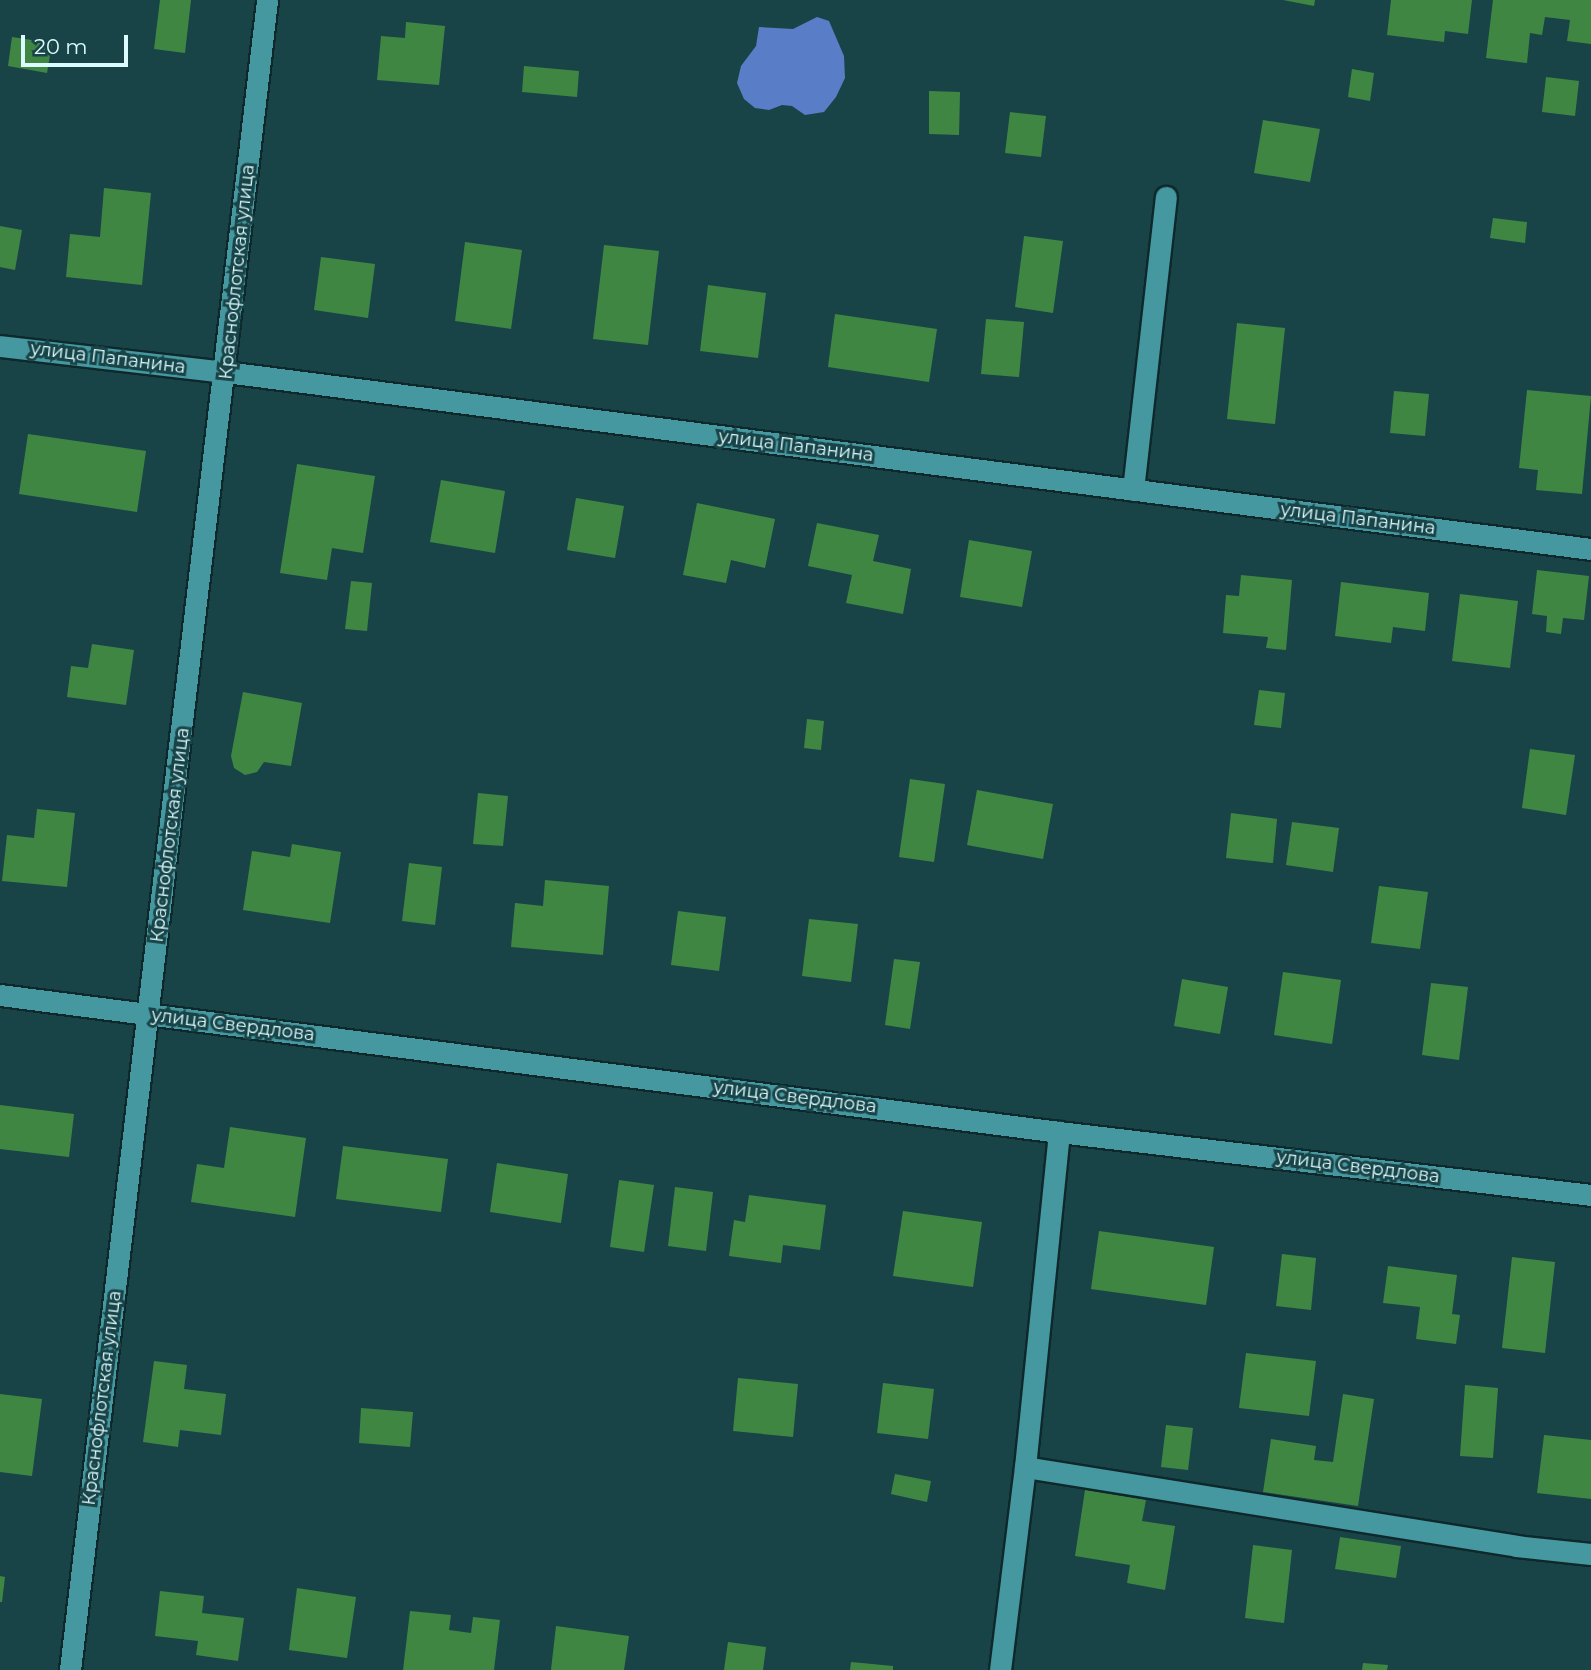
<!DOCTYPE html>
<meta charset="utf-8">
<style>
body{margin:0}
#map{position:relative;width:1591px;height:1670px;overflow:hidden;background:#184448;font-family:Montserrat,sans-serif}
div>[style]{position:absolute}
.water>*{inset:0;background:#5a7dc8}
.building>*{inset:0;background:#408643}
.roads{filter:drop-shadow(2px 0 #0e282b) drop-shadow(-2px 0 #0e282b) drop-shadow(0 2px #0e282b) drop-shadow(0 -2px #0e282b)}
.minor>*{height:21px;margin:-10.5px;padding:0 10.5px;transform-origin:10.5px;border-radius:10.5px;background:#4597a0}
span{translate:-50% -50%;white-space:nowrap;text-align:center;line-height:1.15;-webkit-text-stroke:6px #184448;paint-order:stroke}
.street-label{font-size:18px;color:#dcfbff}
.scale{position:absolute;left:21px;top:35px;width:107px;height:32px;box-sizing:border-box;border:4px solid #dcfbff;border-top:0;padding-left:9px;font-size:21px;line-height:24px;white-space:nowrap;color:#dcfbff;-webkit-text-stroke:5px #184448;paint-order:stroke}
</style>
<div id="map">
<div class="water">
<i style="clip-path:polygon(817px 17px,829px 21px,844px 56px,845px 78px,836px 97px,824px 112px,805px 115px,792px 106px,782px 105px,769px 110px,755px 108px,744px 99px,737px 83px,741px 66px,756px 46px,759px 27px,793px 29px)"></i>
</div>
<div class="building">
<i style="clip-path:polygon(160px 0,191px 0,185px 53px,154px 49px)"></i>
<i style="clip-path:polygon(1283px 0,1315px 0,1314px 6px)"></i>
<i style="clip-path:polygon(1391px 0,1472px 0,1468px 34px,1445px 31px,1444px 42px,1387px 35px)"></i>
<i style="clip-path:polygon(1493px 0,1591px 0,1591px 44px,1567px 41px,1570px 20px,1545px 17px,1542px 35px,1530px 33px,1527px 63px,1486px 58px)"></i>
<i style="clip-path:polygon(406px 22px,445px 26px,439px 85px,377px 80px,381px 36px,405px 38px)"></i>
<i style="clip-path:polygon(12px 37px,52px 43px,47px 73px,8px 66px)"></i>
<i style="clip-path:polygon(524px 66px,579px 71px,577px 97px,522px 92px)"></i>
<i style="clip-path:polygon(1352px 69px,1374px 73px,1370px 101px,1348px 97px)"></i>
<i style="clip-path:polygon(1546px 77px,1579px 81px,1575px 116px,1542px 112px)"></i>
<i style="clip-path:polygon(929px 91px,960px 92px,959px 135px,929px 134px)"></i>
<i style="clip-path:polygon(1010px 112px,1046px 116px,1041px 157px,1005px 153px)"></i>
<i style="clip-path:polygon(1263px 120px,1320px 129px,1310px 182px,1254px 173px)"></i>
<i style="clip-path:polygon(104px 188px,151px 193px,142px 285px,66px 277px,70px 234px,100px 237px)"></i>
<i style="clip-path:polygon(1493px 218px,1527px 222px,1525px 243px,1490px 238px)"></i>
<i style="clip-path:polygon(0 226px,22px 230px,15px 270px,0 267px)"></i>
<i style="clip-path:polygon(1024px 236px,1063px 241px,1053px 313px,1015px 307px)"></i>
<i style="clip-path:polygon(465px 242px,522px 250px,511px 329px,455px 321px)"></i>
<i style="clip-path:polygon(604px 245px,659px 251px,648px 345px,593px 339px)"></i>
<i style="clip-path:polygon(321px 257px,375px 264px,368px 318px,314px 310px)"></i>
<i style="clip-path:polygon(708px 285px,766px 293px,758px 358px,700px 351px)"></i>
<i style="clip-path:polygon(835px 314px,937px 329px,929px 382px,828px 367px)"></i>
<i style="clip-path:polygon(986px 319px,1024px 322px,1019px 377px,981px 374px)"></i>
<i style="clip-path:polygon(1237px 323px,1285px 328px,1275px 424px,1227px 419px)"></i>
<i style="clip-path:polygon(1527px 390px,1591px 396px,1582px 494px,1536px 490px,1538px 470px,1519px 468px)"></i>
<i style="clip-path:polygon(1394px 391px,1429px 394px,1425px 436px,1390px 433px)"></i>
<i style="clip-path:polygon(28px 434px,146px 451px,137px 512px,19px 494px)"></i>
<i style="clip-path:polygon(297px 464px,375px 476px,363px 553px,332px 548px,327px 580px,280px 573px)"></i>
<i style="clip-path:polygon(441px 480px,505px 491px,495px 553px,430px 542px)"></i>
<i style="clip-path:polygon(576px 498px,624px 506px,615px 558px,567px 550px)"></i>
<i style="clip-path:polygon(697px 503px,775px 519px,765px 568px,731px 560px,726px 583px,683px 575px)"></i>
<i style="clip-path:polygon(817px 523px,879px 535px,873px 561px,911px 569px,903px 614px,846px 603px,852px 575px,808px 566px)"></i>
<i style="clip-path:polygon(969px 540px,1032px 551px,1022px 607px,960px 597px)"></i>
<i style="clip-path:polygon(1537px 570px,1589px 576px,1584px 620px,1563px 618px,1561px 634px,1546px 632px,1547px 616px,1532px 614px)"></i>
<i style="clip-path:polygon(1241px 575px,1292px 580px,1286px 650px,1266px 648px,1268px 637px,1223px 633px,1226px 595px,1239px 596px)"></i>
<i style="clip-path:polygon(351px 581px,372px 583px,367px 631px,345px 629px)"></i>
<i style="clip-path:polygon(1341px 582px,1429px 593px,1425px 631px,1393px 627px,1391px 643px,1335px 636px)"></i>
<i style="clip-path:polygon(1460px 594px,1518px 601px,1510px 668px,1452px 661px)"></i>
<i style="clip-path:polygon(92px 644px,134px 650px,126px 705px,67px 697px,71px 666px,88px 668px)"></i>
<i style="clip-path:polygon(1259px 690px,1285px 693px,1281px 728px,1254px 725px)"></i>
<i style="clip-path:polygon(243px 692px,302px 703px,291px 766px,264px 762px,257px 772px,245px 775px,234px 768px,231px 756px)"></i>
<i style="clip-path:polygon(807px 719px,824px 721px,821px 750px,804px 748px)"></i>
<i style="clip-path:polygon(1530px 749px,1575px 755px,1566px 815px,1522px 808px)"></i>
<i style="clip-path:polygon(910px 779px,945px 784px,934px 862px,899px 857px)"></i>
<i style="clip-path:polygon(977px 790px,1053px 804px,1043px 859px,967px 845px)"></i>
<i style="clip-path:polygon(478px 793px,508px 796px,503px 846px,473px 844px)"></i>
<i style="clip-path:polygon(37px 809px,75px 813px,67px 887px,2px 881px,7px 835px,34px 838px)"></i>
<i style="clip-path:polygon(1231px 813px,1277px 819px,1273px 863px,1226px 858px)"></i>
<i style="clip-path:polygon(1292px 822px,1339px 828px,1333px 872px,1286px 865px)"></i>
<i style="clip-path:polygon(292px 844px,341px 852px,330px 923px,243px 910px,252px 851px,290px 857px)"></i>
<i style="clip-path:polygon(409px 863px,442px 867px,435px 925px,402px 921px)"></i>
<i style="clip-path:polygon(545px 880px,609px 886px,603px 955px,511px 947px,515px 903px,543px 906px)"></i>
<i style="clip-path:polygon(1379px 886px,1428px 892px,1420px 949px,1371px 943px)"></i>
<i style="clip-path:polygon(678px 911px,726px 917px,719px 971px,671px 965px)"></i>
<i style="clip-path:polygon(809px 919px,858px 924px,851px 982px,802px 976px)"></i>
<i style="clip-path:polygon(894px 959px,920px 962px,910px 1029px,885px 1025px)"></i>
<i style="clip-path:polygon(1283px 972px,1341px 980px,1332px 1044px,1274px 1035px)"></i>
<i style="clip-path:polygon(1182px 979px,1228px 987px,1220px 1034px,1174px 1026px)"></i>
<i style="clip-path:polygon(1431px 983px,1468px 987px,1459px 1060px,1422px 1055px)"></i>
<i style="clip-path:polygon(0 1105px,74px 1114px,69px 1157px,0 1149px)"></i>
<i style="clip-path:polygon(230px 1127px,306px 1138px,295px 1217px,191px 1202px,197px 1164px,224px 1168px)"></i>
<i style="clip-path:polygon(343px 1146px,448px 1159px,441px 1212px,336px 1199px)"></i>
<i style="clip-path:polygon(497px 1163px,568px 1174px,561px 1223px,490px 1212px)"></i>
<i style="clip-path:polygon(619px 1180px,654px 1185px,644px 1252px,610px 1247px)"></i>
<i style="clip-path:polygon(675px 1187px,713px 1192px,706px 1251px,668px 1246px)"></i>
<i style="clip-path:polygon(749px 1195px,826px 1205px,820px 1250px,783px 1245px,781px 1263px,729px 1256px,734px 1220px,745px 1222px)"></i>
<i style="clip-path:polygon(903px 1211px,982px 1222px,973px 1287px,893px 1276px)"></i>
<i style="clip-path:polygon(1099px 1231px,1214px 1247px,1206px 1305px,1091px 1289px)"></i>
<i style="clip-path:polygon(1282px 1254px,1316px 1258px,1311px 1310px,1276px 1306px)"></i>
<i style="clip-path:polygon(1512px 1257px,1555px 1262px,1545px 1353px,1502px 1348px)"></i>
<i style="clip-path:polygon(1388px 1266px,1457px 1275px,1452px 1314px,1460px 1315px,1456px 1344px,1416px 1339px,1420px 1307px,1383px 1303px)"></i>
<i style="clip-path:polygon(1246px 1353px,1316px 1361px,1309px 1416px,1239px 1408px)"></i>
<i style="clip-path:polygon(154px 1361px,187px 1365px,184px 1389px,226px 1394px,221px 1435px,180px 1430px,178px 1447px,143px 1442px)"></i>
<i style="clip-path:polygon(738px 1378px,798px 1384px,793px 1437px,733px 1431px)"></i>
<i style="clip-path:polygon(883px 1383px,934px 1389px,928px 1439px,877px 1433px)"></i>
<i style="clip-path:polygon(1465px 1385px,1498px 1388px,1493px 1458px,1460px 1456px)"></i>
<i style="clip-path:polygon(0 1394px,42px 1399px,32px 1476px,0 1472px)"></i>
<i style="clip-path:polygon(1343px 1394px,1374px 1399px,1358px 1506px,1263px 1492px,1271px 1439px,1316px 1446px,1314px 1460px,1333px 1462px)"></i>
<i style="clip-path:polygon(361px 1408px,413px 1412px,410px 1447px,359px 1443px)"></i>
<i style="clip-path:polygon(1166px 1425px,1193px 1428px,1188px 1470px,1161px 1467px)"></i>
<i style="clip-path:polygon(1544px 1435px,1591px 1440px,1591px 1499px,1537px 1493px)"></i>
<i style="clip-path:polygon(895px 1474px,931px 1481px,927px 1502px,891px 1494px)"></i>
<i style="clip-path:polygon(1085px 1490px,1146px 1500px,1142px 1521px,1175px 1526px,1165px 1590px,1127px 1583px,1130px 1565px,1075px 1556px)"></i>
<i style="clip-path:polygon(1340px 1537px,1401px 1546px,1396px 1578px,1335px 1569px)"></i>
<i style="clip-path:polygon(1253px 1545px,1292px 1550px,1284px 1623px,1245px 1618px)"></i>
<i style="clip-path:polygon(0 1576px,5px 1577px,2px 1602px,0 1602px)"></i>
<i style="clip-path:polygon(297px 1588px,356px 1597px,347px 1658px,289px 1650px)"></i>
<i style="clip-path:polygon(160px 1591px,204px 1596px,202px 1613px,244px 1618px,238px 1661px,196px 1655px,198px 1641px,155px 1636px)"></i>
<i style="clip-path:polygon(410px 1611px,451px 1615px,449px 1630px,471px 1633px,473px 1617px,500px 1620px,494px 1670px,403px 1670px)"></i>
<i style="clip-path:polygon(556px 1626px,629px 1636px,624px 1670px,551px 1670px)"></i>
<i style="clip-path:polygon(728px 1642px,766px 1647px,763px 1670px,724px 1670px)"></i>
<i style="clip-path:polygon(851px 1662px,893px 1666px,893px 1670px,850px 1670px)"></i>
<i style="clip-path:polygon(1363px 1663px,1388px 1665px,1387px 1670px,1362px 1670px)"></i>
</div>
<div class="roads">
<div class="minor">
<i style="left:0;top:346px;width:227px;rotate:6.6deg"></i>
<i style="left:226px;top:372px;width:1376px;rotate:7.39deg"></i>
<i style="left:1133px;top:490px;width:295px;rotate:-83.6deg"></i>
<i style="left:0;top:995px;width:1068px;rotate:7.37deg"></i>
<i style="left:1059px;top:1132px;width:536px;rotate:6.75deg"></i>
<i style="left:1025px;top:1467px;width:497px;rotate:9.1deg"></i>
<i style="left:1516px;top:1546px;width:75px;rotate:6.1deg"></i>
<i style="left:70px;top:1670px;width:1682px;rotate:-83.27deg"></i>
<i style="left:1000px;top:1670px;width:205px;rotate:-83deg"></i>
<i style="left:1025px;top:1467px;width:337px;rotate:-84.2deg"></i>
</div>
</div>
<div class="street-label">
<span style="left:237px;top:272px;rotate:-84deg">Краснофлотская улица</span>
<span style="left:108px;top:358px;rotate:7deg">улица Папанина</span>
<span style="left:796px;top:446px;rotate:7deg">улица Папанина</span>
<span style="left:1358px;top:519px;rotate:7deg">улица Папанина</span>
<span style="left:170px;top:835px;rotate:-83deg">Краснофлотская улица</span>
<span style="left:233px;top:1025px;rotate:7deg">улица Свердлова</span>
<span style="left:795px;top:1097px;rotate:7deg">улица Свердлова</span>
<span style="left:1358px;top:1167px;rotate:7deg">улица Свердлова</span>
<span style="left:102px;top:1398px;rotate:-83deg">Краснофлотская улица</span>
</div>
<div class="scale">20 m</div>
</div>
